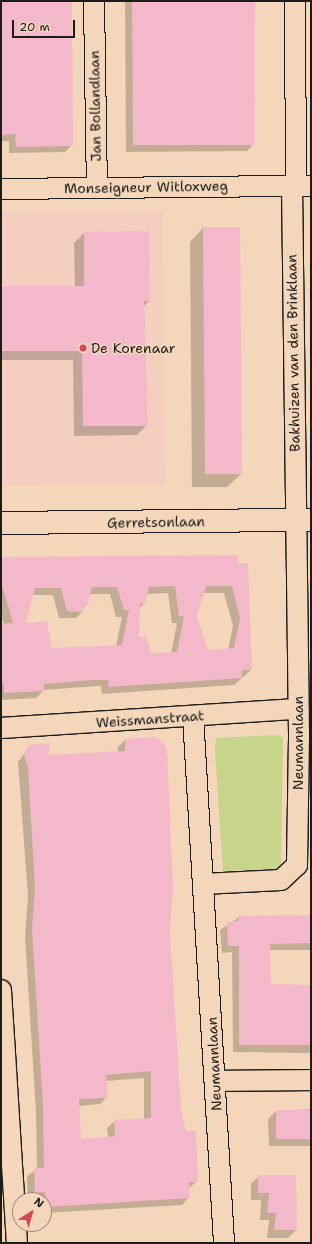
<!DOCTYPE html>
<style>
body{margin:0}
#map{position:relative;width:312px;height:1244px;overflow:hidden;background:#f4d7ba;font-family:"Shantell Sans",sans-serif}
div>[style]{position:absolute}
.built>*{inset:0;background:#f4cebf}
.green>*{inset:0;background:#c6d589}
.shadow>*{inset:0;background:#0003}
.building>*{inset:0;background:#f3b9ca}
.roads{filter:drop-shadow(1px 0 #1c1c1c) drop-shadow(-1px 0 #1c1c1c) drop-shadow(0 1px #1c1c1c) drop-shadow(0 -1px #1c1c1c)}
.minor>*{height:20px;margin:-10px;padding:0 10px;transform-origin:10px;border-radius:10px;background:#f4d7ba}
.tertiary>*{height:22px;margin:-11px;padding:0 11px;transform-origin:11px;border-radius:11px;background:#f4d7ba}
.dots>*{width:11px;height:11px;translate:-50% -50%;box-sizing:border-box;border:2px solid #f4d7ba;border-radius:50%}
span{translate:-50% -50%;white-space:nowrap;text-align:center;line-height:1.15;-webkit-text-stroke:3px #f4d7ba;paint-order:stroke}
.street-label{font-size:14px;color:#1c1c1c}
.poi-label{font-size:14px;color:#1c1c1c}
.left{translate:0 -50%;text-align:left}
.frame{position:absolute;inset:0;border:2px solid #1c1c1c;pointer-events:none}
.north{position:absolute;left:12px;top:1192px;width:40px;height:40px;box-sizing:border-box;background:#f4d7ba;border:1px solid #9e8c7b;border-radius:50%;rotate:37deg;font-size:11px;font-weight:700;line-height:16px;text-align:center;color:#1c1c1c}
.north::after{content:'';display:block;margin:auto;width:14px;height:18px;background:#d1495b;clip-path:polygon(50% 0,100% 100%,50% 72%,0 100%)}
.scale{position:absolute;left:12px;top:20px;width:63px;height:18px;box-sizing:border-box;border:2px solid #1c1c1c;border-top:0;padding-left:5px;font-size:12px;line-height:14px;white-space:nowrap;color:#1c1c1c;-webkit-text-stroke:3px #f4d7ba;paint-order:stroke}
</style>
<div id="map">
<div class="built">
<i style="clip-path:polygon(163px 211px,165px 485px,1px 486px,1px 212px)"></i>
</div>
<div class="green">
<i style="clip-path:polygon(275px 735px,283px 737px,281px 869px,223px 871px,215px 751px,216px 738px)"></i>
</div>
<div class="shadow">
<i style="clip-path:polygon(1px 1px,71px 1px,72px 145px,65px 152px,9px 153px,9px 141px,1px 141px)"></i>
<i style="clip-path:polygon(125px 1px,253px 1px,254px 144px,247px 151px,126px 152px)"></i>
<i style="clip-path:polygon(203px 228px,241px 474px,227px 487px,192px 487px,190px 242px)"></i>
<i style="clip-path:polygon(84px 233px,149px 301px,144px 306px,147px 425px,137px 435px,74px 436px,73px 360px,1px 360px,1px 287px,75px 287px,74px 243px)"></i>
<i style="clip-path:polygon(evenodd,237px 556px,251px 670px,234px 685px,102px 694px,101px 686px,84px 687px,44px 690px,36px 698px,1px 700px,1px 625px,4px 625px,1px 613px,1px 558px,237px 556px,168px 593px,172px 623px,177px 623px,171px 653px,151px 654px,138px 638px,139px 608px,144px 604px,146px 594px,168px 593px,237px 556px,203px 593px,224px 593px,233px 626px,228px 650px,208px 651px,196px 616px,203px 593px,237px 556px,89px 594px,110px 594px,116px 617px,122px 617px,116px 646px,51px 649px,25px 624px,32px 595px,53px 595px,59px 618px,76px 618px,83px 611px,89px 594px)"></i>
<i style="clip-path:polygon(evenodd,125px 740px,169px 932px,180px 1108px,197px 1181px,188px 1189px,189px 1197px,182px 1205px,44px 1213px,44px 1200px,28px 1200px,27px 1176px,37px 1169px,36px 1112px,25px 937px,28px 896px,18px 762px,30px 746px,48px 756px,118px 752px,118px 747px,125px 740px,144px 1078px,144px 1119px,115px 1121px,107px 1128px,108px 1138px,80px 1140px,78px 1106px,100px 1104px,107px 1097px,106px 1081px,144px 1078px)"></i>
<i style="clip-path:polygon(311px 916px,311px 950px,270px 950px,270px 985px,311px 986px,311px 1053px,233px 1052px,232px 952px,222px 953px,220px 930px,239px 917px)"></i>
<i style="clip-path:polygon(311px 1109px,311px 1146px,269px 1146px,268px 1119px,276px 1111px)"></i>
<i style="clip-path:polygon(259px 1176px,296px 1230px,288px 1238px,267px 1238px,269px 1220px,260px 1220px,261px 1200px,251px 1200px,251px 1184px)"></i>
</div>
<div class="building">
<i style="clip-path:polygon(1px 1px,72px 1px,73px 146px,16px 147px,15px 134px,1px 135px)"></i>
<i style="clip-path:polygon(132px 1px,255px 1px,255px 145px,133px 145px)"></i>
<i style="clip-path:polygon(203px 227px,240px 227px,242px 474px,205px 474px)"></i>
<i style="clip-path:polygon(149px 231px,150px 301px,144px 301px,148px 426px,83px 426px,82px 351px,1px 351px,1px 286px,84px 286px,84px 232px)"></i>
<i style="clip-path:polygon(evenodd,238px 555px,238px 563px,248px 563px,252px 670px,242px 670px,242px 678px,109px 687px,108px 680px,92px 680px,44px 684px,44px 691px,4px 693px,4px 684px,1px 684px,1px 624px,13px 623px,3px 588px,1px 588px,1px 557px,238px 555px,175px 586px,179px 616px,184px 616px,177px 652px,151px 653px,146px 636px,139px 637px,140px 604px,145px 604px,149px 587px,175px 586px,238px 555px,206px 586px,232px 586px,240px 618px,234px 648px,208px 650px,197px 616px,206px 586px,238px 555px,92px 587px,117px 587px,124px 610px,129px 610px,122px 645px,52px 648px,47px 621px,26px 623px,35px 588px,61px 588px,67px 611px,84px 612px,84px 605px,88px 605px,92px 587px)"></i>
<i style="clip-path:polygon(evenodd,156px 737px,167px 747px,173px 890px,170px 932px,181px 1108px,185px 1131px,196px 1131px,198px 1182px,189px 1182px,190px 1198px,46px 1207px,45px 1192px,35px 1193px,34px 1168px,44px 1168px,43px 1104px,32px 929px,35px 888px,28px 767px,24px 754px,29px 745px,50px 743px,49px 755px,125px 751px,125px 739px,156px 737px,151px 1071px,151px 1118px,114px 1120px,115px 1136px,81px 1139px,79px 1099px,108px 1098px,106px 1075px,151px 1071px)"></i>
<i style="clip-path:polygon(311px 915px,311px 943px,270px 944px,271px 984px,311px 985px,311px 1045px,239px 1045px,239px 946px,228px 946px,227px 922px,239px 921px,238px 916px)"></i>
<i style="clip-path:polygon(276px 1110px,311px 1110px,311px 1139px,276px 1139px)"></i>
<i style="clip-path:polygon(258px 1175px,296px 1175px,297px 1230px,274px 1230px,276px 1213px,267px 1213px,269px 1193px,258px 1193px)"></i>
</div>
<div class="roads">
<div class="minor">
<i style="left:94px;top:1px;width:187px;rotate:89.1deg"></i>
<i style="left:295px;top:1px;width:185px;rotate:89.7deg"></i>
<i style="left:1px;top:189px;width:310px;rotate:-0.6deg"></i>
<i style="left:193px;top:716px;width:528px;rotate:86.63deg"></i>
<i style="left:1px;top:728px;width:298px;rotate:-3.7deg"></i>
<i style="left:203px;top:884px;width:78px;rotate:-2.9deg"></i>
<i style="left:281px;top:880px;width:22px;rotate:-43deg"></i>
<i style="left:297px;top:865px;width:131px;rotate:-89.1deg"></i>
<i style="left:299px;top:734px;width:548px;rotate:-90.73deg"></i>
<i style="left:1px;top:990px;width:254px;rotate:86.4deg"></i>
<i style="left:215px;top:1081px;width:96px;rotate:-0.6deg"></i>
</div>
<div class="tertiary">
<i style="left:1px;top:523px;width:310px;rotate:-0.6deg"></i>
</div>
</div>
<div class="dots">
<i style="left:83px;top:348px;background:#d1495b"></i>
</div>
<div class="street-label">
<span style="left:95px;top:106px;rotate:-91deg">Jan Bollandlaan</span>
<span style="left:146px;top:187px;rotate:-1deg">Monseigneur Witloxweg</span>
<span style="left:293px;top:353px;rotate:-91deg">Bakhuizen van den Brinklaan</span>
<span style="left:156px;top:522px;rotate:-1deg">Gerretsonlaan</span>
<span style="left:150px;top:719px;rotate:-4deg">Weissmanstraat</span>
<span style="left:298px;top:743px;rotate:-90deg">Neumannlaan</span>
<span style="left:214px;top:1064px;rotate:-93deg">Neumannlaan</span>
</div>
<div class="poi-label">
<span class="left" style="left:91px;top:348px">De Korenaar</span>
</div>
<div class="frame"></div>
<div class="north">N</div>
<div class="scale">20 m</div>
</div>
